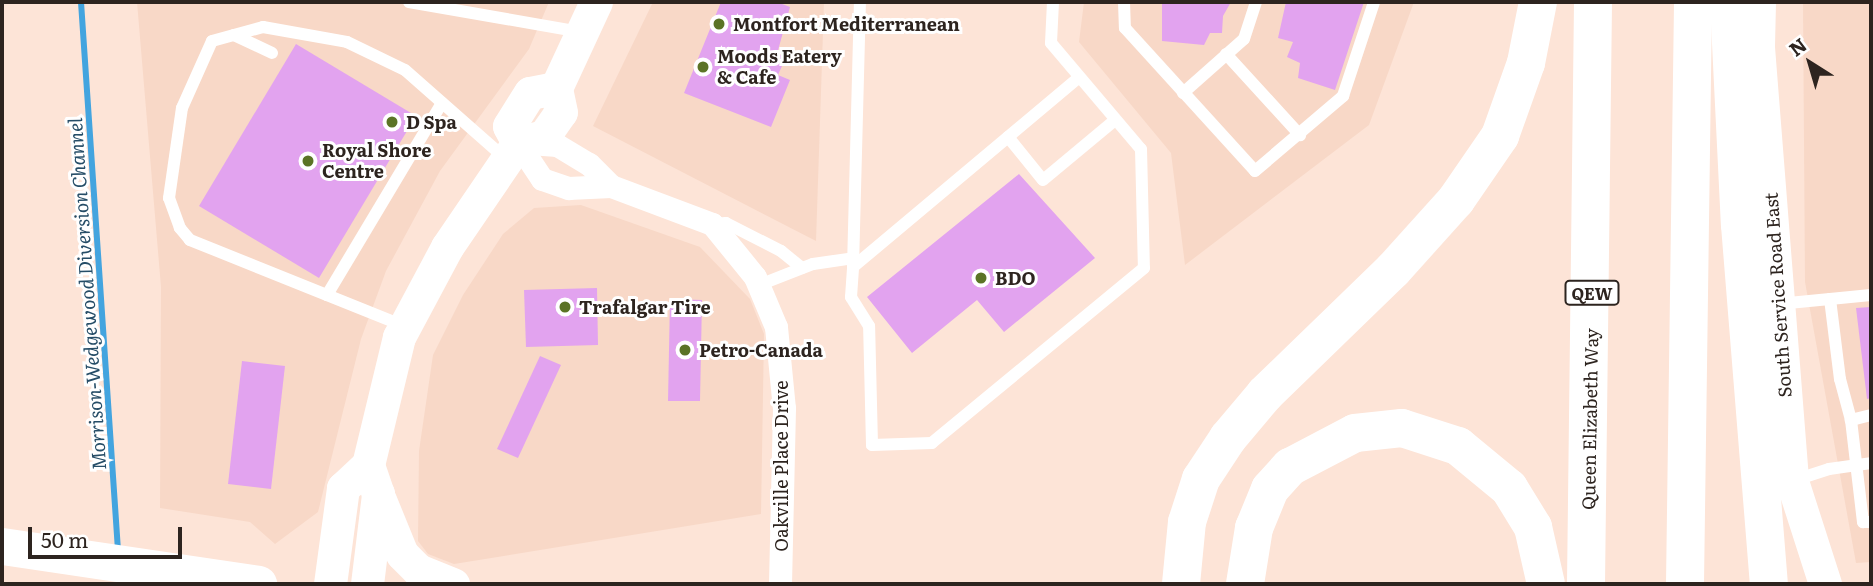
<!DOCTYPE html>
<style>
body{margin:0}
#map{position:relative;width:1873px;height:586px;overflow:hidden;background:#fde4d7;font-family:Literata,serif}
div>[style]{position:absolute}
.built>*{inset:0;background:#f8d8c7}
.stream>*{height:6px;margin:-3px;padding:0 3px;transform-origin:3px;border-radius:3px;background:#43a4df}
.building>*{inset:0;background:#e2a3ef}
.lane>*{height:12px;margin:-6px;padding:0 6px;transform-origin:6px;border-radius:6px;background:#fff}
.street>*{height:23px;margin:-11.5px;padding:0 11.5px;transform-origin:11.5px;border-radius:11.5px;background:#fff}
.secondary>*{height:33px;margin:-16.5px;padding:0 16.5px;transform-origin:16.5px;border-radius:16.5px;background:#fff}
.primary>*{height:37px;margin:-18.5px;padding:0 18.5px;transform-origin:18.5px;border-radius:18.5px;background:#fff}
.highway>*{height:38px;margin:-19px;padding:0 19px;transform-origin:19px;border-radius:19px;background:#fff}
.dots>*{width:19px;height:19px;translate:-50% -50%;box-sizing:border-box;border:4px solid #fff;border-radius:50%}
span{translate:-50% -50%;white-space:nowrap;text-align:center;line-height:1.15;-webkit-text-stroke:6px #fff;paint-order:stroke}
.shield-label span{padding:2px 5px;background:#fff;border:2px solid;border-radius:5px;-webkit-text-stroke-width:0}
.shield-label{font-size:16px;color:#2d241f;font-weight:700}
.poi-label{font-size:18px;color:#2d241f;font-weight:700}
.left{translate:0 -50%;text-align:left}
.street-label{font-size:18px;color:#2d241f}
.water-label{font-size:19px;color:#264d67;font-style:italic}
.frame{position:absolute;inset:0;border:4px solid #2d241f;pointer-events:none}
.north{position:absolute;left:1775px;top:28px;width:70px;height:70px;-webkit-text-stroke:5px #fff;paint-order:stroke;rotate:323deg;font-size:19px;font-weight:700;line-height:28px;text-align:center;color:#2d241f}
.north::after{content:'';display:block;margin:auto;width:24px;height:32px;background:#2d241f;clip-path:polygon(50% 0,100% 100%,50% 72%,0 100%)}
.scale{position:absolute;left:28px;top:527px;width:154px;height:32px;box-sizing:border-box;border:4px solid #2d241f;border-top:0;padding-left:9px;font-size:21px;line-height:24px;white-space:nowrap;color:#2d241f;-webkit-text-stroke:5px #fff;paint-order:stroke}
</style>
<div id="map">
<div class="built">
<i style="clip-path:polygon(137px 2px,549px 2px,529px 49px,440px 171px,386px 271px,361px 339px,318px 512px,275px 544px,250px 522px,160px 508px,161px 287px)"></i>
<i style="clip-path:polygon(653px 2px,824px 2px,816px 241px,593px 126px)"></i>
<i style="clip-path:polygon(1084px 2px,1414px 2px,1369px 125px,1185px 265px,1171px 153px,1079px 42px)"></i>
<i style="clip-path:polygon(1803px 2px,1871px 2px,1871px 562px,1856px 563px,1805px 282px)"></i>
<i style="clip-path:polygon(581px 205px,700px 247px,750px 299px,764px 334px,761px 514px,454px 564px,428px 554px,418px 541px,419px 451px,433px 355px,463px 295px,503px 234px,534px 208px)"></i>
</div>
<div class="stream">
<i style="left:81px;top:2px;width:550px;rotate:86.14deg"></i>
</div>
<div class="building">
<i style="clip-path:polygon(721px 2px,777px 2px,790px 7px,777px 54px,786px 57px,778px 75px,790px 80px,771px 127px,684px 93px)"></i>
<i style="clip-path:polygon(1162px 2px,1231px 2px,1223px 16px,1222px 33px,1210px 33px,1204px 45px,1162px 41px)"></i>
<i style="clip-path:polygon(1286px 2px,1364px 2px,1335px 90px,1298px 78px,1300px 63px,1287px 57px,1293px 42px,1278px 38px)"></i>
<i style="clip-path:polygon(296px 44px,416px 116px,319px 278px,199px 206px)"></i>
<i style="clip-path:polygon(1019px 174px,1095px 258px,1004px 332px,977px 300px,912px 353px,867px 297px)"></i>
<i style="clip-path:polygon(597px 288px,598px 345px,526px 347px,524px 290px)"></i>
<i style="clip-path:polygon(670px 299px,702px 300px,700px 401px,668px 401px)"></i>
<i style="clip-path:polygon(1871px 307px,1871px 398px,1867px 399px,1856px 308px)"></i>
<i style="clip-path:polygon(540px 356px,561px 365px,518px 458px,497px 449px)"></i>
<i style="clip-path:polygon(242px 361px,285px 366px,271px 489px,228px 484px)"></i>
</div>
<div class="lane">
<i style="left:409px;top:2px;width:175px;rotate:9.9deg"></i>
<i style="left:1053px;top:2px;width:41px;rotate:92.8deg"></i>
<i style="left:1051px;top:43px;width:139px;rotate:49.7deg"></i>
<i style="left:1141px;top:149px;width:119px;rotate:88.6deg"></i>
<i style="left:1144px;top:268px;width:275px;rotate:140.5deg"></i>
<i style="left:932px;top:443px;width:60px;rotate:178.1deg"></i>
<i style="left:872px;top:445px;width:119px;rotate:-91.4deg"></i>
<i style="left:869px;top:326px;width:34px;rotate:-122deg"></i>
<i style="left:851px;top:297px;width:30px;rotate:-86deg"></i>
<i style="left:853px;top:267px;width:294px;rotate:-40deg"></i>
<i style="left:1124px;top:2px;width:26px;rotate:88deg"></i>
<i style="left:1125px;top:28px;width:193px;rotate:47.7deg"></i>
<i style="left:1255px;top:171px;width:116px;rotate:-40.4deg"></i>
<i style="left:1343px;top:96px;width:99px;rotate:-71.7deg"></i>
<i style="left:234px;top:35px;width:42px;rotate:25.3deg"></i>
<i style="left:1226px;top:54px;width:110px;rotate:47.6deg"></i>
<i style="left:1183px;top:93px;width:81px;rotate:-41.5deg"></i>
<i style="left:1244px;top:39px;width:39px;rotate:-72deg"></i>
<i style="left:1008px;top:137px;width:55px;rotate:50.9deg"></i>
<i style="left:1043px;top:180px;width:94px;rotate:-39.8deg"></i>
<i style="left:712px;top:224px;width:14px;rotate:-4deg"></i>
<i style="left:726px;top:223px;width:62px;rotate:27deg"></i>
<i style="left:781px;top:251px;width:27px;rotate:39deg"></i>
<i style="left:853px;top:267px;width:265px;rotate:-88.5deg"></i>
<i style="left:759px;top:285px;width:58px;rotate:-21.3deg"></i>
<i style="left:813px;top:264px;width:41px;rotate:-8.3deg"></i>
<i style="left:327px;top:295px;width:224px;rotate:-59.1deg"></i>
<i style="left:1830px;top:299px;width:41px;rotate:-5.6deg"></i>
<i style="left:1778px;top:304px;width:52px;rotate:-5.5deg"></i>
<i style="left:1830px;top:299px;width:81px;rotate:82.9deg"></i>
<i style="left:1840px;top:379px;width:42px;rotate:75deg"></i>
<i style="left:404px;top:326px;width:231px;rotate:-158.1deg"></i>
<i style="left:190px;top:240px;width:16px;rotate:-130deg"></i>
<i style="left:180px;top:228px;width:32px;rotate:-110deg"></i>
<i style="left:169px;top:198px;width:91px;rotate:-81.8deg"></i>
<i style="left:182px;top:108px;width:73px;rotate:-65.9deg"></i>
<i style="left:212px;top:41px;width:53px;rotate:-15.4deg"></i>
<i style="left:263px;top:27px;width:85px;rotate:10.1deg"></i>
<i style="left:347px;top:42px;width:64px;rotate:25.8deg"></i>
<i style="left:405px;top:70px;width:135px;rotate:41.4deg"></i>
<i style="left:1871px;top:415px;width:21px;rotate:166deg"></i>
<i style="left:1851px;top:420px;width:103px;rotate:83.3deg"></i>
<i style="left:1863px;top:522px;width:8px"></i>
<i style="left:1792px;top:481px;width:39px;rotate:-18deg"></i>
<i style="left:1829px;top:469px;width:42px;rotate:-8.1deg"></i>
</div>
<div class="street">
<i style="left:518px;top:143px;width:43px;rotate:56.3deg"></i>
<i style="left:542px;top:179px;width:28px;rotate:19deg"></i>
<i style="left:568px;top:188px;width:43px;rotate:-2.7deg"></i>
<i style="left:529px;top:143px;width:28px;rotate:4deg"></i>
<i style="left:557px;top:145px;width:37px;rotate:31deg"></i>
<i style="left:589px;top:164px;width:31px;rotate:45deg"></i>
<i style="left:611px;top:186px;width:108px;rotate:20.6deg"></i>
<i style="left:712px;top:224px;width:68px;rotate:50.9deg"></i>
<i style="left:755px;top:277px;width:54px;rotate:67.2deg"></i>
<i style="left:776px;top:327px;width:81px;rotate:84.4deg"></i>
<i style="left:784px;top:408px;width:176px;rotate:91.3deg"></i>
</div>
<div class="secondary">
<i style="left:1759px;top:2px;width:45px;rotate:91.3deg"></i>
<i style="left:1758px;top:47px;width:435px;rotate:85.5deg"></i>
<i style="left:1792px;top:481px;width:108px;rotate:72.2deg"></i>
<i style="left:518px;top:143px;width:19px;rotate:-118deg"></i>
<i style="left:509px;top:126px;width:39px;rotate:-58deg"></i>
<i style="left:530px;top:93px;width:26px;rotate:-11deg"></i>
<i style="left:380px;top:500px;width:58px;rotate:67.8deg"></i>
<i style="left:402px;top:554px;width:23px;rotate:45deg"></i>
<i style="left:418px;top:570px;width:38px;rotate:22deg"></i>
<i style="left:330px;top:584px;width:97px;rotate:-82.3deg"></i>
<i style="left:343px;top:488px;width:34px;rotate:-43deg"></i>
<i style="left:367px;top:584px;width:91px;rotate:-83deg"></i>
<i style="left:378px;top:494px;width:31px;rotate:-109deg"></i>
<i style="left:368px;top:465px;width:132px;rotate:-76.4deg"></i>
<i style="left:399px;top:337px;width:102px;rotate:-61.9deg"></i>
<i style="left:447px;top:247px;width:126px;rotate:-55.7deg"></i>
<i style="left:518px;top:143px;width:27px;rotate:-15deg"></i>
<i style="left:544px;top:136px;width:29px;rotate:-55deg"></i>
<i style="left:561px;top:112px;width:25px;rotate:-102deg"></i>
<i style="left:556px;top:88px;width:95px;rotate:-65.1deg"></i>
</div>
<div class="primary">
<i style="left:2px;top:546px;width:259px;rotate:8.4deg"></i>
</div>
<div class="highway">
<i style="left:1729px;top:2px;width:223px;rotate:87.2deg"></i>
<i style="left:1740px;top:225px;width:360px;rotate:85.4deg"></i>
<i style="left:1181px;top:584px;width:62px;rotate:-84.5deg"></i>
<i style="left:1187px;top:522px;width:45px;rotate:-72deg"></i>
<i style="left:1201px;top:479px;width:49px;rotate:-56.6deg"></i>
<i style="left:1228px;top:438px;width:57px;rotate:-49.9deg"></i>
<i style="left:1265px;top:394px;width:178px;rotate:-44.1deg"></i>
<i style="left:1393px;top:270px;width:94px;rotate:-48deg"></i>
<i style="left:1456px;top:200px;width:78px;rotate:-55.5deg"></i>
<i style="left:1500px;top:136px;width:77px;rotate:-70.4deg"></i>
<i style="left:1526px;top:63px;width:62px;rotate:-78.9deg"></i>
<i style="left:1245px;top:584px;width:57px;rotate:-80.9deg"></i>
<i style="left:1254px;top:528px;width:42px;rotate:-67.7deg"></i>
<i style="left:1270px;top:489px;width:30px;rotate:-48deg"></i>
<i style="left:1290px;top:467px;width:73px;rotate:-27.6deg"></i>
<i style="left:1355px;top:433px;width:47px;rotate:-6.1deg"></i>
<i style="left:1402px;top:428px;width:59px;rotate:17.8deg"></i>
<i style="left:1458px;top:446px;width:66px;rotate:39.5deg"></i>
<i style="left:1509px;top:488px;width:46px;rotate:58.4deg"></i>
<i style="left:1533px;top:527px;width:58px;rotate:77.2deg"></i>
<i style="left:1586px;top:584px;width:582px;rotate:-89.31deg"></i>
<i style="left:1685px;top:584px;width:582px;rotate:-89.21deg"></i>
</div>
<div class="dots">
<i style="left:719px;top:24px;background:#5b7326"></i>
<i style="left:703px;top:67px;background:#5b7326"></i>
<i style="left:392px;top:122px;background:#5b7326"></i>
<i style="left:308px;top:161px;background:#5b7326"></i>
<i style="left:981px;top:278px;background:#5b7326"></i>
<i style="left:565px;top:307px;background:#5b7326"></i>
<i style="left:685px;top:350px;background:#5b7326"></i>
</div>
<div class="shield-label">
<span style="left:1592px;top:293px">QEW</span>
</div>
<div class="poi-label">
<span class="left" style="left:733px;top:24px">Montfort Mediterranean</span>
<span class="left" style="left:717px;top:67px">Moods Eatery<br>&amp; Cafe</span>
<span class="left" style="left:406px;top:122px">D Spa</span>
<span class="left" style="left:322px;top:161px">Royal Shore<br>Centre</span>
<span class="left" style="left:995px;top:278px">BDO</span>
<span class="left" style="left:579px;top:307px">Trafalgar Tire</span>
<span class="left" style="left:699px;top:350px">Petro-Canada</span>
</div>
<div class="street-label">
<span style="left:1778px;top:295px;rotate:-94deg">South Service Road East</span>
<span style="left:1590px;top:419px;rotate:-89deg">Queen Elizabeth Way</span>
<span style="left:781px;top:466px;rotate:-90deg">Oakville Place Drive</span>
</div>
<div class="water-label">
<span style="left:87px;top:294px;rotate:-94deg">Morrison-Wedgewood Diversion Channel</span>
</div>
<div class="frame"></div>
<div class="north">N</div>
<div class="scale">50 m</div>
</div>
